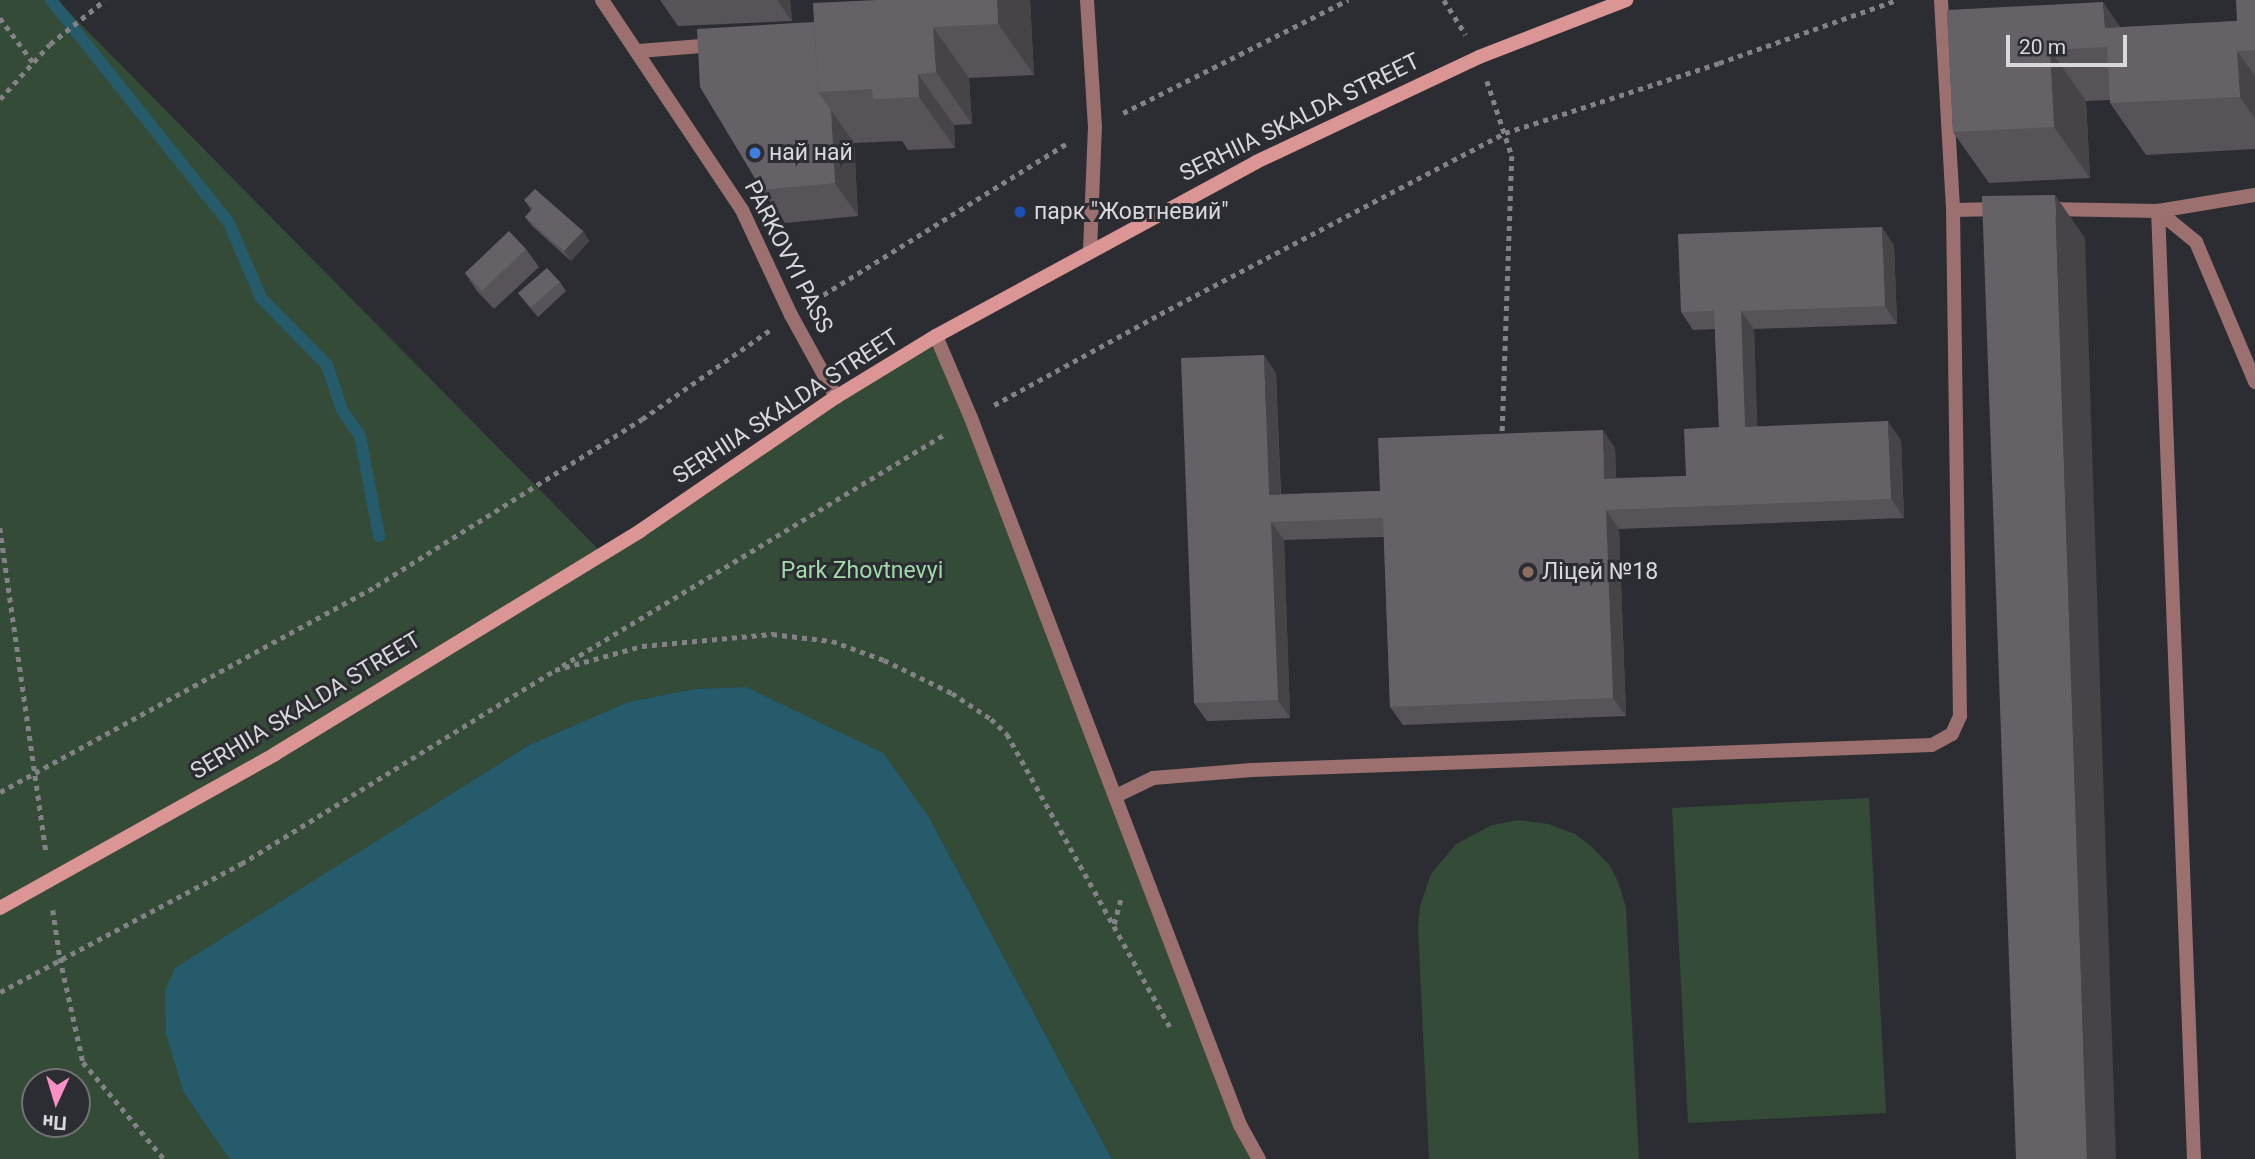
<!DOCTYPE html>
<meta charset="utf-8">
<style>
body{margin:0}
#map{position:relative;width:2255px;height:1159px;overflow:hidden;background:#2c2d32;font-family:Roboto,sans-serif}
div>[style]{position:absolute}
.green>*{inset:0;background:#344b37}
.water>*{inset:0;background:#265b6c}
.stream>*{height:12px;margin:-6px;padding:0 6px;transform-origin:6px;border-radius:6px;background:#265b6c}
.path>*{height:4.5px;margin-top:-2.25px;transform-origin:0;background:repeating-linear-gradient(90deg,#828287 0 5px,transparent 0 10px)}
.lane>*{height:14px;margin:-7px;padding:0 7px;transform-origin:7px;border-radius:7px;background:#9b706f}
.street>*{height:14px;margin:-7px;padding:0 7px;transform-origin:7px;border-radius:7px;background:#9b706f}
.secondary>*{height:14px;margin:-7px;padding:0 7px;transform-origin:7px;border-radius:7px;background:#da9594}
.wall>*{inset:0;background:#575359}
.shaded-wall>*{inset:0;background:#474448}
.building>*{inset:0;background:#656167}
.dots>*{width:19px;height:19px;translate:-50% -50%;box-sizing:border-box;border:4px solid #2c2d32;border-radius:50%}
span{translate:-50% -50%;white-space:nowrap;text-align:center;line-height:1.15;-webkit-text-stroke:6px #2c2d32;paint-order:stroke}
.street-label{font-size:23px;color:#d9d9dd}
.poi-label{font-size:23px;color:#d9d9dd}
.left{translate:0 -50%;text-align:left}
.park-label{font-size:23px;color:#a0daa8}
.north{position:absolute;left:21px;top:1068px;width:70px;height:70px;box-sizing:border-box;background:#2c2d32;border:2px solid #717276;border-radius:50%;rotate:184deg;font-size:19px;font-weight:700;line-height:28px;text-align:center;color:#d9d9dd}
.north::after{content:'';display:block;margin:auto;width:24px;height:32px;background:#fc8fc3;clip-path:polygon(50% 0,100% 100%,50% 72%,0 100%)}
.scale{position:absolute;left:2006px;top:35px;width:121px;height:32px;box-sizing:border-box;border:4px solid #d9d9dd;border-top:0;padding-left:9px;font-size:21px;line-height:24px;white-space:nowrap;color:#d9d9dd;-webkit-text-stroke:5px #2c2d32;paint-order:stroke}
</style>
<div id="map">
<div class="green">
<i style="clip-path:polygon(evenodd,0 0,57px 0,604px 555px,837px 400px,937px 341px,1256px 1159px,1112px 1159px,930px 819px,746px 687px,694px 689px,628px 702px,529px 745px,176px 968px,184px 1093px,231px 1159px,0 1159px,0 0,35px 1082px,77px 1082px,77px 1124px,35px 1124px,35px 1082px)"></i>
<i style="clip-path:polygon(1869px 798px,1886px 1113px,1688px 1123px,1672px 808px)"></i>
<i style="clip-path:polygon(1519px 820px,1548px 824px,1575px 834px,1592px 847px,1610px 866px,1619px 884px,1626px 908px,1639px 1159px,1429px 1159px,1418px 927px,1420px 906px,1431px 874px,1456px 844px,1492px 825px)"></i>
</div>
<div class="water">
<i style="clip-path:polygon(746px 687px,883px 753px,930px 819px,1112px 1159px,231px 1159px,226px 1154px,184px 1093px,166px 1034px,165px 990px,175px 968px,529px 745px,628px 702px,694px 689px)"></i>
</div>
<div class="stream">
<i style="left:51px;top:0;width:285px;rotate:51.4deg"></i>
<i style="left:229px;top:223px;width:82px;rotate:66.9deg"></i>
<i style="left:261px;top:298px;width:94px;rotate:45.4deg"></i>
<i style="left:327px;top:365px;width:47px;rotate:71.6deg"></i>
<i style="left:342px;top:410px;width:32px;rotate:55deg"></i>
<i style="left:360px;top:436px;width:102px;rotate:79.2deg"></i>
</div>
<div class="path">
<i style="left:1444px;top:0;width:41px;rotate:57.8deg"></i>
<i style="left:0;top:18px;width:55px;rotate:53.1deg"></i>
<i style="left:1487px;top:81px;width:79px;rotate:71.6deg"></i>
<i style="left:1512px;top:156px;width:283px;rotate:92deg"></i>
<i style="left:0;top:99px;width:74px;rotate:-47.7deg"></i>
<i style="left:50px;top:44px;width:70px;rotate:-38.7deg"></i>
<i style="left:1123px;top:113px;width:252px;rotate:-26.7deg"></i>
<i style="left:815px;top:300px;width:296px;rotate:-31.9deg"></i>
<i style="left:994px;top:405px;width:189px;rotate:-28.7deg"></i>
<i style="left:1160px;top:314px;width:390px;rotate:-27.7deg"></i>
<i style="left:1505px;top:133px;width:225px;rotate:-18.1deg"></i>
<i style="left:1719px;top:63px;width:189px;rotate:-19.5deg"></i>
<i style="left:0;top:528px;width:327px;rotate:81.9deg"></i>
<i style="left:562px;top:666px;width:450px;rotate:-31.2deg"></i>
<i style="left:0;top:792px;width:429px;rotate:-28.7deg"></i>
<i style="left:376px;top:586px;width:314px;rotate:-32.1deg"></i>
<i style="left:642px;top:419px;width:156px;rotate:-34.8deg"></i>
<i style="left:53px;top:910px;width:49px;rotate:81.7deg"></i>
<i style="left:60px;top:958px;width:107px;rotate:77.5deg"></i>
<i style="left:83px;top:1062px;width:126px;rotate:50.1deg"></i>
<i style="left:1114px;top:924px;width:30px;rotate:-75deg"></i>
<i style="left:0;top:992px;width:273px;rotate:-28deg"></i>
<i style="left:241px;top:864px;width:369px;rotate:-31.7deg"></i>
<i style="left:555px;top:670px;width:90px;rotate:-15.4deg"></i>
<i style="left:642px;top:646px;width:131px;rotate:-5.3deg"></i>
<i style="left:772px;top:634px;width:60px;rotate:6.7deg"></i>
<i style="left:832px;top:641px;width:55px;rotate:20.1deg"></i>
<i style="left:884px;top:660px;width:76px;rotate:25.9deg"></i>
<i style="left:952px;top:693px;width:47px;rotate:33.7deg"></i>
<i style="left:991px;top:719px;width:22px;rotate:43deg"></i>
<i style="left:1007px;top:734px;width:335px;rotate:60.9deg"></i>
</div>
<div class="lane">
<i style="left:1087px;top:0;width:126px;rotate:86.4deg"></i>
<i style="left:1095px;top:126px;width:125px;rotate:92.3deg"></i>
<i style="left:1941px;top:0;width:210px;rotate:86.7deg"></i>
<i style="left:1953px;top:210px;width:48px;rotate:-1.2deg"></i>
<i style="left:639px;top:51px;width:75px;rotate:-4.6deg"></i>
<i style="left:2046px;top:209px;width:112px;rotate:1deg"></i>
<i style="left:2158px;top:211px;width:49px;rotate:39.2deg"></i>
<i style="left:2196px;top:242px;width:152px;rotate:67.1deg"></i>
<i style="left:936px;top:336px;width:89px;rotate:66.9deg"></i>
<i style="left:971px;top:418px;width:756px;rotate:69.17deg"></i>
<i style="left:1240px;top:1125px;width:39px;rotate:61deg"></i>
<i style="left:1116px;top:796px;width:41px;rotate:-25.9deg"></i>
<i style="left:1153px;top:778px;width:99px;rotate:-4.6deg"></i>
<i style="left:1252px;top:770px;width:680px;rotate:-2.11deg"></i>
<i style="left:1932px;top:745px;width:23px;rotate:-29deg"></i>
<i style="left:1952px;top:734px;width:20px;rotate:-66deg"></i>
<i style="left:1960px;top:716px;width:506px;rotate:-90.79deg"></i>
<i style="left:2194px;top:1159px;width:949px;rotate:-92.17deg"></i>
<i style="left:2158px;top:211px;width:98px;rotate:-9.4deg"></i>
</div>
<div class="street">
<i style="left:602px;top:0;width:252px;rotate:56.3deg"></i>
<i style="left:742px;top:210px;width:116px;rotate:65deg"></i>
<i style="left:791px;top:315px;width:94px;rotate:61.2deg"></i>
</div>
<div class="secondary">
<i style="left:0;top:908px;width:315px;rotate:-29.2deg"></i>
<i style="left:275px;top:754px;width:428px;rotate:-31.4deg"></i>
<i style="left:640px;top:531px;width:237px;rotate:-34.4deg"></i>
<i style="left:836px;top:397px;width:117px;rotate:-31.4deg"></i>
<i style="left:936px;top:336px;width:364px;rotate:-28.5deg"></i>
<i style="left:1256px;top:162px;width:246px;rotate:-25.2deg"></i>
<i style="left:1479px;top:57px;width:158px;rotate:-21.2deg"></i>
</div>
<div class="wall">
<i style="clip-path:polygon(660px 0,790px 0,792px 21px,678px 26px)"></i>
<i style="clip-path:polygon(877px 0,1030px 0,1034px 75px,969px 78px,972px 124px,954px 125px,955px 148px,908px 150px,902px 141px,854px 143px,858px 216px,785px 223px,762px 190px,814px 22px)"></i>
<i style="clip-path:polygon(2255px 0,2255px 149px,2146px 155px,2110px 103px,2110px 100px,2086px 101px,2090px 178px,1989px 183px,1953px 132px,1947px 10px,2121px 27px,2237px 21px)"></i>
<i style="clip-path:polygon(524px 200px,583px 231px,589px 241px,571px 261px,532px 226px,525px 217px,531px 210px)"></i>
<i style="clip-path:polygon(1894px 245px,1897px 324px,1754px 329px,1757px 426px,1901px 440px,1904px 518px,1619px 529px,1626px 716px,1403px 725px,1390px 707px,1384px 537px,1284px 540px,1290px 718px,1207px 721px,1194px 703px,1276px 373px,1281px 494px,1380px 491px,1615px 448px,1616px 478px,1686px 476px,1719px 427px,1715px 329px,1693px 330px,1681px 312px)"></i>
<i style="clip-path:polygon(526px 249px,539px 267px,494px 309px,477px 291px,465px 273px)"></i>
<i style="clip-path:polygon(560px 282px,566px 291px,538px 317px,525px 302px,518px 293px)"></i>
</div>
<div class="shaded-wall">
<i style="clip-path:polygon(777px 0,790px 0,792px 21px)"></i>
<i style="clip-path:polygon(997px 0,1030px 0,1034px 75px,998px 24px)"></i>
<i style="clip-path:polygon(2103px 2px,2139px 54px,2105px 28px)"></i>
<i style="clip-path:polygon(933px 27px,969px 78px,972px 124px,936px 72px)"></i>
<i style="clip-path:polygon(2050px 50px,2086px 101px,2090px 178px,2054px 127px)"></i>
<i style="clip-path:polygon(2237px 51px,2255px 76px,2255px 119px,2240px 97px)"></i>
<i style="clip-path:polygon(918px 74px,954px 125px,955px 148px,919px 97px)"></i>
<i style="clip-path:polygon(831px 110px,854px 143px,858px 216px,835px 183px)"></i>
<i style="clip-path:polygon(2055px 195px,2085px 238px,2116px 1159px,2087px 1159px)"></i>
<i style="clip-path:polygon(1882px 227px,1894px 245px,1897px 324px,1885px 306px)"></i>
<i style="clip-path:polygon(583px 231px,589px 241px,571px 261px,564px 251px)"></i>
<i style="clip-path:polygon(1741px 311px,1754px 329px,1758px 445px,1745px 427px)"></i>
<i style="clip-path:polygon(1264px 355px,1276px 373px,1281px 513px,1269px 495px)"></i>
<i style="clip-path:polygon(1888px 421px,1901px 440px,1904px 518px,1891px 499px)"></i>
<i style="clip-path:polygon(1603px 430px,1615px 448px,1617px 497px,1604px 479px)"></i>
<i style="clip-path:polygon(1606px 510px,1619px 529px,1626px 716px,1613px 698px)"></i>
<i style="clip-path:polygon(1271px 522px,1284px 540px,1290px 718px,1278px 700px)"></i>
</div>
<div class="building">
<i style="clip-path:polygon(877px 0,997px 0,998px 24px,933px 27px,936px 72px,918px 74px,919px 97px,873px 99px,872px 89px,818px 92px,813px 3px)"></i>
<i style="clip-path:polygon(2236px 0,2255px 0,2255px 50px,2237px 51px,2240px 97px,2110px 103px,2107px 47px,2050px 50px,2054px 127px,1953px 132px,1947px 10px,2103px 2px,2105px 28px,2237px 21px)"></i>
<i style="clip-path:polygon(814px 22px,818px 92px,831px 110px,835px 183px,762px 190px,700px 87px,697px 29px)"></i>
<i style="clip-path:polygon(535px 189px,583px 231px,564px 251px,525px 217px,533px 208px,524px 200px)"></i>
<i style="clip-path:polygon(2055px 195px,2087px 1159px,2016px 1159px,1982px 196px)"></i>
<i style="clip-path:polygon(1882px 227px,1885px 306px,1741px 311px,1745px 427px,1888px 421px,1891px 499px,1606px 510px,1613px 698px,1390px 707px,1383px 518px,1271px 522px,1278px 700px,1194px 703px,1181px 358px,1264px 355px,1269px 495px,1380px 491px,1378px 438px,1603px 430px,1604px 479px,1686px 476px,1684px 429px,1719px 427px,1714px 311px,1681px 312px,1678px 234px)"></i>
<i style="clip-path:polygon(509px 231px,526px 249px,482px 291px,465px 273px)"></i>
<i style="clip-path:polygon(547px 268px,560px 282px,531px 307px,518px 293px)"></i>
</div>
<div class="dots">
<i style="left:755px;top:153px;background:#3f7fe0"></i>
<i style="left:1020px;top:212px;background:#1a4fb4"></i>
<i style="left:1528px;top:572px;background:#8d6e63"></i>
</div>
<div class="street-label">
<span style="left:1300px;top:118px;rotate:-26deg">SERHIIA SKALDA STREET</span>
<span style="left:788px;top:257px;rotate:63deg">PARKOVYI PASS</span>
<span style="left:786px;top:407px;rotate:-33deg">SERHIIA SKALDA STREET</span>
<span style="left:306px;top:706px;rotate:-31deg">SERHIIA SKALDA STREET</span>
</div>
<div class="poi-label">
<span class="left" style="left:769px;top:153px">най най</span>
<span class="left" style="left:1034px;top:212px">парк "Жовтневий"</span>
<span class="left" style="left:1542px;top:572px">Ліцей №18</span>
</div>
<div class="park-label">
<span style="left:862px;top:571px">Park Zhovtnevyi</span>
</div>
<div class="north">Пн</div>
<div class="scale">20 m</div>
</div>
